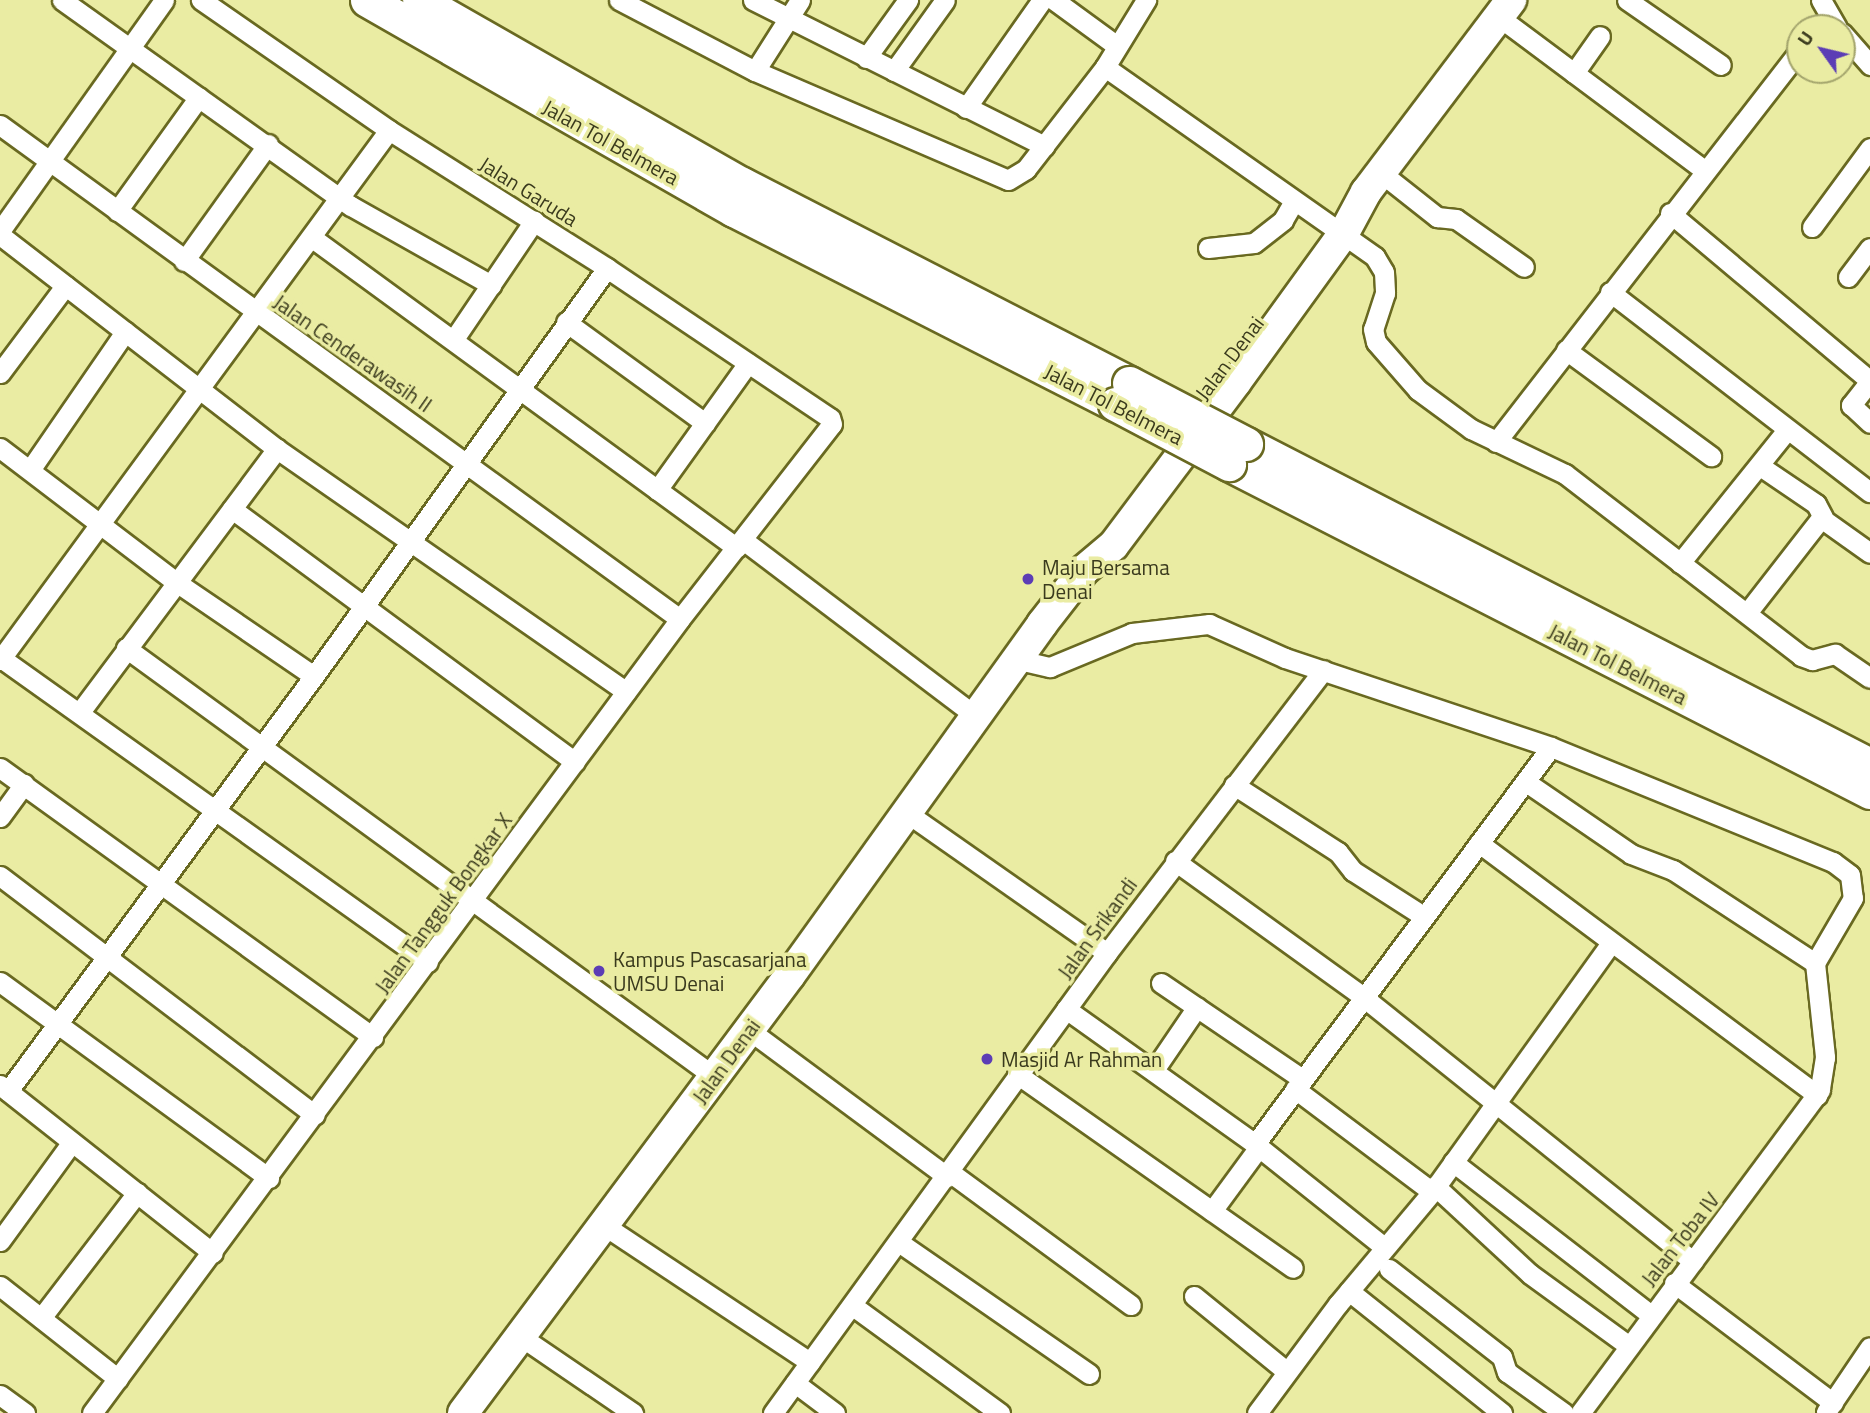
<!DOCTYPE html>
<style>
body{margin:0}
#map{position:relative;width:1870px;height:1413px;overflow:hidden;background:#eaeca3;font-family:"Titillium Web",sans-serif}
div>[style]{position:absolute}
.roads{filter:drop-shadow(2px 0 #696921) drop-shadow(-2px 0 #696921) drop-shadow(0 2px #696921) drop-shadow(0 -2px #696921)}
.street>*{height:19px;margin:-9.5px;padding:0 9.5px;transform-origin:9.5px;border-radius:9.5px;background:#fff}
.primary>*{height:30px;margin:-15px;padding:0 15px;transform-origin:15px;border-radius:15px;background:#fff}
.highway>*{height:33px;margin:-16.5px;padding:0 16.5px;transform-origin:16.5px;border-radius:16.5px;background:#fff}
.bridges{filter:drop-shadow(2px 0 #696921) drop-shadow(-2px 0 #696921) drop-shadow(0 2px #696921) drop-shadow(0 -2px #696921)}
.highway-bridge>*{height:33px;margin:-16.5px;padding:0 16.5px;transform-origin:16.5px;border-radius:16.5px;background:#fff}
.dots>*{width:19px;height:19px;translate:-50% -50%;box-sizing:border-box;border:4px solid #eaeca3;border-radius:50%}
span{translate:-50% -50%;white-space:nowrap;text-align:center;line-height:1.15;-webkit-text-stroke:7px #eaeca3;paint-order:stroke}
.street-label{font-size:21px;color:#3a3a1d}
.poi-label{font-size:21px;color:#3a3a1d}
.left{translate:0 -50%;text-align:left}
.north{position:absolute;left:1786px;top:14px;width:70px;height:70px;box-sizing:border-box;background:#eaeca3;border:2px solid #a4a56d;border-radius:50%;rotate:304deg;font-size:19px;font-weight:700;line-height:28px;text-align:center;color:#3a3a1d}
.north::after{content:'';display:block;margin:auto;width:24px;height:32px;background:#5c3db5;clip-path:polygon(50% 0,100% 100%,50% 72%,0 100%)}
</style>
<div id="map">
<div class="roads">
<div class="street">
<i style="left:62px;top:0;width:355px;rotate:35.5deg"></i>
<i style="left:351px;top:206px;width:161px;rotate:29.4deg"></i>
<i style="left:619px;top:0;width:153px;rotate:27.6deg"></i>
<i style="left:755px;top:71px;width:275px;rotate:23.3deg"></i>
<i style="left:1008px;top:180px;width:21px;rotate:-31deg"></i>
<i style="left:1026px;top:169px;width:129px;rotate:-52.2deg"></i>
<i style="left:1105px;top:67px;width:79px;rotate:-58.5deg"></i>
<i style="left:753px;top:0;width:326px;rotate:26.6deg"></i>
<i style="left:1054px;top:0;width:78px;rotate:36.1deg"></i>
<i style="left:1627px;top:0;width:114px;rotate:34.7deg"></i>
<i style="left:1821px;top:0;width:32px;rotate:60deg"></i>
<i style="left:1499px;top:17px;width:254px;rotate:36.7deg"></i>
<i style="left:1842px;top:33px;width:43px;rotate:48.8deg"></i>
<i style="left:866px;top:58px;width:72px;rotate:-54.1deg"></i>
<i style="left:1105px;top:67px;width:330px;rotate:35.1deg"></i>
<i style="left:1375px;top:257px;width:17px;rotate:59deg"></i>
<i style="left:1384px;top:272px;width:21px;rotate:87deg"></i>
<i style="left:1385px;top:293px;width:38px;rotate:108deg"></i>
<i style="left:1373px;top:329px;width:13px;rotate:77deg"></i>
<i style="left:1376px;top:342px;width:64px;rotate:48.8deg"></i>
<i style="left:1418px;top:390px;width:66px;rotate:36.3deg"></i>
<i style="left:1471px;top:429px;width:104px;rotate:25.6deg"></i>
<i style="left:1565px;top:474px;width:298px;rotate:37.6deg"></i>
<i style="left:1801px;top:656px;width:12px;rotate:20deg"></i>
<i style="left:1812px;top:660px;width:24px;rotate:-15deg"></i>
<i style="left:1835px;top:654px;width:42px;rotate:34.4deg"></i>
<i style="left:755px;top:71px;width:84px;rotate:-57.6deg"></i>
<i style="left:894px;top:71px;width:87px;rotate:-54.3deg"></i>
<i style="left:1574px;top:73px;width:45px;rotate:-54.9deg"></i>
<i style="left:966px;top:108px;width:132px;rotate:-54.9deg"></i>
<i style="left:0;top:125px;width:840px;rotate:36deg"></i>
<i style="left:1380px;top:172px;width:73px;rotate:38.3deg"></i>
<i style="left:1437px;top:217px;width:19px;rotate:6deg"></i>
<i style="left:1456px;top:219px;width:83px;rotate:35.2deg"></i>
<i style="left:117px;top:211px;width:140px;rotate:-54.3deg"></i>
<i style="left:1670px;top:213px;width:261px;rotate:40deg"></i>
<i style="left:1812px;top:227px;width:98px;rotate:-53.7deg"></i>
<i style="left:0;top:231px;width:283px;rotate:-54.6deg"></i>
<i style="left:0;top:235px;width:350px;rotate:37.7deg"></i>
<i style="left:277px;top:449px;width:425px;rotate:34.8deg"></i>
<i style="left:311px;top:237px;width:527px;rotate:36.13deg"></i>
<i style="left:1208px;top:248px;width:46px;rotate:-6.2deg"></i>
<i style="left:1254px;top:243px;width:37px;rotate:-38deg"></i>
<i style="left:1283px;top:220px;width:20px;rotate:-60deg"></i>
<i style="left:184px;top:261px;width:144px;rotate:-54.3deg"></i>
<i style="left:1848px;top:277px;width:36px;rotate:-53deg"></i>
<i style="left:1610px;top:292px;width:328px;rotate:37.6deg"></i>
<i style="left:566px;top:322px;width:172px;rotate:36deg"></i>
<i style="left:454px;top:339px;width:143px;rotate:-55.9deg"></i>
<i style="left:1566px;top:350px;width:180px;rotate:36.2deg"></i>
<i style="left:0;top:373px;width:109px;rotate:-53.2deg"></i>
<i style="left:1870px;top:381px;width:31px;rotate:128deg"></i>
<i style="left:1851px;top:405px;width:26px;rotate:43deg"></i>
<i style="left:1496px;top:442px;width:496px;rotate:-52.2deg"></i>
<i style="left:0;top:448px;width:221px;rotate:37.3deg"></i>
<i style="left:176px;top:582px;width:167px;rotate:34.3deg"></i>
<i style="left:1760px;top:466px;width:68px;rotate:34.2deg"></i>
<i style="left:1816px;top:504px;width:15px;rotate:62deg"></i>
<i style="left:30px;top:470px;width:168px;rotate:-55.5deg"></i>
<i style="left:657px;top:490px;width:156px;rotate:-54.4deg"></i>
<i style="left:232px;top:509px;width:426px;rotate:36.4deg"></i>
<i style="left:743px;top:540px;width:293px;rotate:37.1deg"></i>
<i style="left:1680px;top:563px;width:171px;rotate:-51.2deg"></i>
<i style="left:1747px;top:613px;width:120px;rotate:-52.1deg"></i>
<i style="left:1821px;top:518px;width:60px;rotate:35.5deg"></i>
<i style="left:126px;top:648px;width:729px;rotate:36.07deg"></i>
<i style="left:1px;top:658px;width:524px;rotate:35.45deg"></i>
<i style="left:0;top:660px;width:657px;rotate:-53.72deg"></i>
<i style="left:1019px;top:660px;width:32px;rotate:13deg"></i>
<i style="left:1050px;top:667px;width:89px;rotate:-22.5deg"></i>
<i style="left:1132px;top:633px;width:78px;rotate:-6.7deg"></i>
<i style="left:1209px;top:624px;width:83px;rotate:24.1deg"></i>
<i style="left:1285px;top:658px;width:280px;rotate:18.5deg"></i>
<i style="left:1551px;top:747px;width:305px;rotate:22.2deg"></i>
<i style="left:1833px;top:862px;width:21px;rotate:37deg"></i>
<i style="left:1850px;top:875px;width:23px;rotate:83deg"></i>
<i style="left:1853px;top:898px;width:75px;rotate:120.3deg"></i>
<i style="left:1815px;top:963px;width:95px;rotate:83.9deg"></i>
<i style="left:1825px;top:1057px;width:33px;rotate:99deg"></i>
<i style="left:1820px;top:1090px;width:402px;rotate:126.6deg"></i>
<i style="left:80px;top:712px;width:329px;rotate:-53.2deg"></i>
<i style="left:0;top:768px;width:460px;rotate:35.8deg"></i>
<i style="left:1526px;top:782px;width:127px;rotate:34.4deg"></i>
<i style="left:1631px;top:854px;width:45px;rotate:20.9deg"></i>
<i style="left:1673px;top:870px;width:170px;rotate:33.2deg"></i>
<i style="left:1234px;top:785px;width:124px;rotate:32.8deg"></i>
<i style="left:1338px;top:852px;width:24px;rotate:52deg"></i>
<i style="left:1353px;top:871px;width:83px;rotate:32.7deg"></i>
<i style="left:907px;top:813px;width:244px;rotate:35deg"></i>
<i style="left:0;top:817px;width:41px;rotate:-54deg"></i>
<i style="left:1479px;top:843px;width:422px;rotate:36.7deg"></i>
<i style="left:1175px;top:861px;width:231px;rotate:35.8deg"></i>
<i style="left:1362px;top:996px;width:424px;rotate:38.7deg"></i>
<i style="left:0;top:876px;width:395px;rotate:37.2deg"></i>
<i style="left:0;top:982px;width:333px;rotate:36.1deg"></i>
<i style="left:1161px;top:983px;width:171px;rotate:34.2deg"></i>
<i style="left:1066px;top:1009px;width:232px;rotate:35.5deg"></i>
<i style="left:1255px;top:1144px;width:165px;rotate:38.6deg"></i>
<i style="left:749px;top:1030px;width:247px;rotate:36.5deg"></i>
<i style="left:1154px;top:1070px;width:76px;rotate:-55.7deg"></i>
<i style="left:1017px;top:1074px;width:337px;rotate:35.1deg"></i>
<i style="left:0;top:1085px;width:271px;rotate:38.3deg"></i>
<i style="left:1295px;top:1089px;width:171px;rotate:36.9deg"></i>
<i style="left:8px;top:1091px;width:516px;rotate:-53.6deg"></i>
<i style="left:314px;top:676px;width:502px;rotate:-54.32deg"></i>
<i style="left:1255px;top:1144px;width:495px;rotate:-53.3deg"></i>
<i style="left:1453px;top:1162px;width:249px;rotate:37.7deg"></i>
<i style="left:951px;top:1173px;width:223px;rotate:36.3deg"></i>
<i style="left:1435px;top:1186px;width:129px;rotate:42.8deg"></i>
<i style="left:1530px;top:1274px;width:122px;rotate:36deg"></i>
<i style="left:1212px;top:1211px;width:79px;rotate:-53.7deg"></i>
<i style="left:605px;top:1226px;width:246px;rotate:33.6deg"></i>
<i style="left:0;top:1241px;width:122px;rotate:-54deg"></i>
<i style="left:900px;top:1243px;width:230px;rotate:34.7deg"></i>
<i style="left:1389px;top:1269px;width:143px;rotate:37.9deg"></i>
<i style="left:1502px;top:1357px;width:16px;rotate:72deg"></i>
<i style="left:1507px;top:1372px;width:70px;rotate:35.7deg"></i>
<i style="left:1674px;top:1283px;width:199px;rotate:37deg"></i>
<i style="left:0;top:1286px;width:150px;rotate:38.2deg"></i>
<i style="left:1349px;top:1291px;width:196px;rotate:38.6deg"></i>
<i style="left:1194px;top:1296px;width:119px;rotate:39.2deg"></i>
<i style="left:853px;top:1306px;width:182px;rotate:36.1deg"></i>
<i style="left:41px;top:1318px;width:158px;rotate:-52.5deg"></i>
<i style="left:520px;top:1336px;width:137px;rotate:34.3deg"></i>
<i style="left:795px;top:1383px;width:50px;rotate:36.9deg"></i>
<i style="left:0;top:1395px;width:31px;rotate:36deg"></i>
<i style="left:1826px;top:1412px;width:78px;rotate:-55.9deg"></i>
<i style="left:92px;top:1413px;width:988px;rotate:-53.48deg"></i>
<i style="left:680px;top:619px;width:247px;rotate:-52.1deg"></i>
<i style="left:832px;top:424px;width:6px;rotate:-108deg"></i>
<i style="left:830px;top:418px;width:269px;rotate:-146.1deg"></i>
<i style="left:607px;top:268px;width:258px;rotate:-147.7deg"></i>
<i style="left:389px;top:130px;width:229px;rotate:-145.3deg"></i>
<i style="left:773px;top:1413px;width:568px;rotate:-54.02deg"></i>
<i style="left:1107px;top:953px;width:356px;rotate:-52.6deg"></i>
<i style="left:1257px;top:1413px;width:136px;rotate:-53.4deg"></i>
<i style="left:1338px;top:1304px;width:146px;rotate:-50deg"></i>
<i style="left:1432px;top:1192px;width:307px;rotate:-54.3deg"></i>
</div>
<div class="primary">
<i style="left:463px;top:1413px;width:547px;rotate:-53.26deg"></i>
<i style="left:790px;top:975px;width:432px;rotate:-54.3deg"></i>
<i style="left:1042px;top:624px;width:68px;rotate:-52.1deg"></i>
<i style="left:1084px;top:570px;width:38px;rotate:-40deg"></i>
<i style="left:1113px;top:546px;width:205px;rotate:-53.1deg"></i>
<i style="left:1236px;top:382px;width:184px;rotate:-54.1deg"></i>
<i style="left:1344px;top:233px;width:47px;rotate:-61.8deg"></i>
<i style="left:1366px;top:192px;width:241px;rotate:-52.9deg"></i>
</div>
<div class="highway">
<i style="left:367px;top:0;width:423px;rotate:29.8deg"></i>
<i style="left:734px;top:210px;width:428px;rotate:27deg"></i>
<i style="left:419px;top:0;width:372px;rotate:29.7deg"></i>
<i style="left:742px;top:184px;width:435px;rotate:27.2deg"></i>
<i style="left:1246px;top:444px;width:702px;rotate:27.22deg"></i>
<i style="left:1229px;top:464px;width:720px;rotate:27.1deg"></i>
</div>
</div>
<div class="bridges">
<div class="highway-bridge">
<i style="left:1129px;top:383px;width:132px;rotate:27.5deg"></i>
<i style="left:1115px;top:404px;width:129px;rotate:27.8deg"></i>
</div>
</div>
<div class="dots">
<i style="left:1028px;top:579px;background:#5c3db5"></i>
<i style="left:599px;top:971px;background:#5c3db5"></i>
<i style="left:987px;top:1059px;background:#5c3db5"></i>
</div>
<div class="street-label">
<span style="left:611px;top:142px;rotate:29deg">Jalan Tol Belmera</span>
<span style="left:529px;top:191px;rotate:32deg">Jalan Garuda</span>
<span style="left:353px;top:353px;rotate:35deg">Jalan Cenderawasih II</span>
<span style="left:1229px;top:358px;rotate:-53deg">Jalan Denai</span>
<span style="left:1114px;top:404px;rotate:27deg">Jalan Tol Belmera</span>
<span style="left:1618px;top:664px;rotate:27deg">Jalan Tol Belmera</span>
<span style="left:443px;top:903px;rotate:-54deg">Jalan Tangguk Bongkar X</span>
<span style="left:1097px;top:928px;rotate:-54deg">Jalan Srikandi</span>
<span style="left:726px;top:1061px;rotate:-54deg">Jalan Denai</span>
<span style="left:1680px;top:1239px;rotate:-52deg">Jalan Toba IV</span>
</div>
<div class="poi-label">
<span class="left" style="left:1042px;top:579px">Maju Bersama<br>Denai</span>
<span class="left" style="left:613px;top:971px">Kampus Pascasarjana<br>UMSU Denai</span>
<span class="left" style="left:1001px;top:1059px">Masjid Ar Rahman</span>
</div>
<div class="north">U</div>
</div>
